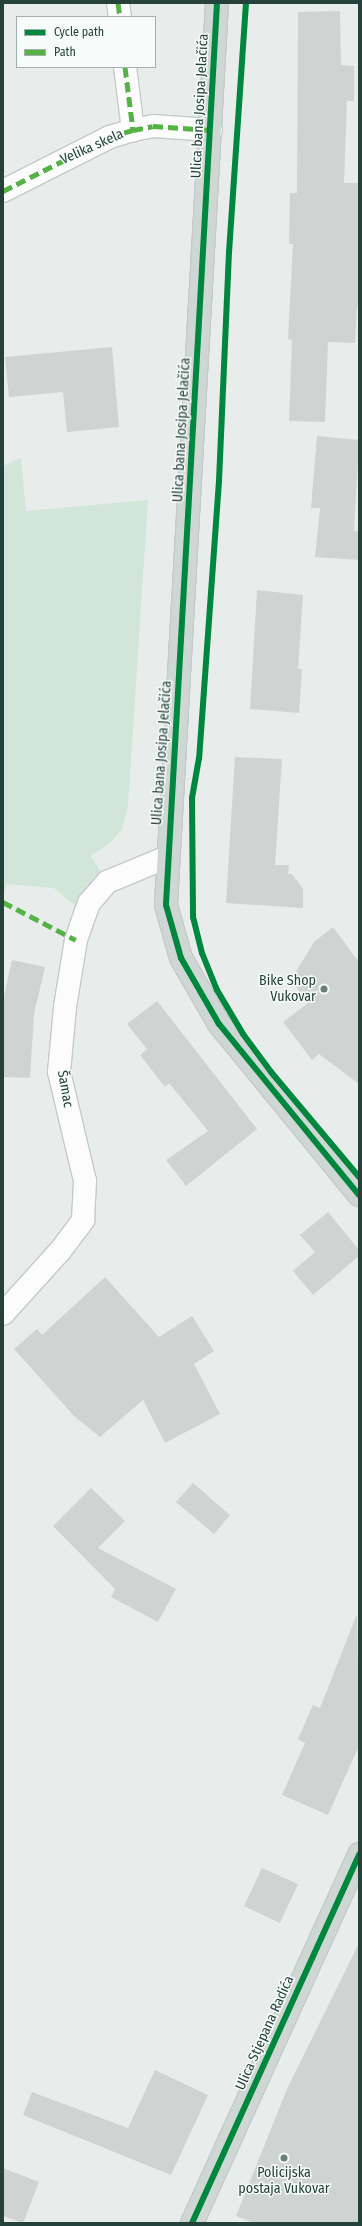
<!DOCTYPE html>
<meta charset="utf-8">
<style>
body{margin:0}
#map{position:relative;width:362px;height:2226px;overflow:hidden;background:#e8edeb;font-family:"Fira Sans Condensed",sans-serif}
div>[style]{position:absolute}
.green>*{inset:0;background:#d1e6d8}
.building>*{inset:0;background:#cfd4d2}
.roads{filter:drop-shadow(1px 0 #c5cac8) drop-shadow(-1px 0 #c5cac8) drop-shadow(0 1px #c5cac8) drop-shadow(0 -1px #c5cac8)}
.minor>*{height:22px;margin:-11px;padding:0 11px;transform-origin:11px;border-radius:11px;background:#fcfcfc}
.major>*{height:22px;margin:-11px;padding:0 11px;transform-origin:11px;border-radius:11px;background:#cfd7d5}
.quiet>*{height:5px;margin-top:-2.5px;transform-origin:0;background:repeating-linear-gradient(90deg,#55b346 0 10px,transparent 0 15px)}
.cycleway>*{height:6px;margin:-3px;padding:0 3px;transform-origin:3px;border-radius:3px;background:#00873e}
.dots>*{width:11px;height:11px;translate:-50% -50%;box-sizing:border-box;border:2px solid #f7fbf9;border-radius:50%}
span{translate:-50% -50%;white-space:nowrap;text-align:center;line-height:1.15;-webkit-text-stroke:3px #f7fbf9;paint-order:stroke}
.street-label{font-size:14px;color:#24423a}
.poi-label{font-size:14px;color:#24423a}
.right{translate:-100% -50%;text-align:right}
.frame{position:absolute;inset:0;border:4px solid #24423a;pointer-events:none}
.legend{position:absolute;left:16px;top:16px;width:140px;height:52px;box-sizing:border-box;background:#f7fbf9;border:1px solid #a3b1ad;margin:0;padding:5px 7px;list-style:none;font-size:12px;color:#24423a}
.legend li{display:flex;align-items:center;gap:8px;height:20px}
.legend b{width:20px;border:1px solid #a3b1ad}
</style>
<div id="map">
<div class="green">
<i style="clip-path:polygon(21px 458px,26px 511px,148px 500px,128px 806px,122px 829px,110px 843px,91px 856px,107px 882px,85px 914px,54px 888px,7px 884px,3px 896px,3px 466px)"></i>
</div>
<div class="building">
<i style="clip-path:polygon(340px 11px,341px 65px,354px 66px,354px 101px,347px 101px,344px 183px,359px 183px,359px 306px,357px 306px,355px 343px,328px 342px,325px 422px,289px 421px,292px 340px,288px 339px,293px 244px,289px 244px,290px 193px,297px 193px,298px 12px)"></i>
<i style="clip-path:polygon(112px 347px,119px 427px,67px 432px,63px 392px,9px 397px,5px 357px)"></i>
<i style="clip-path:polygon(317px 436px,359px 440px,354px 531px,359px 531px,359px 560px,315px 557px,320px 508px,311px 508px)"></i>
<i style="clip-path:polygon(257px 590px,303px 595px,298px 669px,302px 669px,299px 713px,250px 709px)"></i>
<i style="clip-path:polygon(235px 757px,282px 759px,275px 865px,289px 865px,288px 874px,292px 874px,303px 889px,303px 908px,226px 903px)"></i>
<i style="clip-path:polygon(333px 927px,359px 962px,359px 1084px,319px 1054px,312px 1060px,283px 1022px,308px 1003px,291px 980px,314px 942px)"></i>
<i style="clip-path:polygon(12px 960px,45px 967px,34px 1014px,30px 1078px,3px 1077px,3px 1000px)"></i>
<i style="clip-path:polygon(157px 1001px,257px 1129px,186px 1186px,166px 1160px,208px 1131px,169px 1083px,165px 1087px,140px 1055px,147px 1049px,127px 1024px)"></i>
<i style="clip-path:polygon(328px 1212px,359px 1250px,359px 1256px,313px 1295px,293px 1271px,315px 1252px,300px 1235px)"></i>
<i style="clip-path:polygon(105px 1277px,159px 1337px,192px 1316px,214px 1351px,194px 1364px,220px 1414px,165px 1443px,143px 1400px,100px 1437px,74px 1416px,14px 1349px,37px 1329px,42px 1335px)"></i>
<i style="clip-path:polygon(193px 1483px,230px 1515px,214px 1534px,176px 1502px)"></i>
<i style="clip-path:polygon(91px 1488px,125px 1521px,98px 1548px,176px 1589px,158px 1622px,111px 1597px,115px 1589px,53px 1526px)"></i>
<i style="clip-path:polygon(357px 1614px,359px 1746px,328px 1815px,282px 1795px,305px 1743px,298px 1739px,313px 1705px,320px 1708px)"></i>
<i style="clip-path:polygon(262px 1868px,298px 1884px,280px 1923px,244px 1906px)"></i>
<i style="clip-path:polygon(359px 1943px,359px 2223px,254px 2223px,236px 2216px,287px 2089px)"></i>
<i style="clip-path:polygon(155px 2070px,208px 2095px,171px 2175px,23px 2115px,32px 2092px,128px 2128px)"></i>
<i style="clip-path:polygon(3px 2168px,39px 2182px,23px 2223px,3px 2216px)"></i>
</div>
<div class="roads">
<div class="minor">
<i style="left:118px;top:3px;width:14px;rotate:82deg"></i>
<i style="left:125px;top:67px;width:64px;rotate:82.8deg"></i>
<i style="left:3px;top:191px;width:120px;rotate:-26.8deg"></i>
<i style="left:110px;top:137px;width:24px;rotate:-17deg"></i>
<i style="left:133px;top:130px;width:20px;rotate:-11deg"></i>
<i style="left:153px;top:126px;width:58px;rotate:3.9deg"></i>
<i style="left:3px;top:1314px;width:85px;rotate:-47.9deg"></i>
<i style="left:60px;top:1251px;width:39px;rotate:-53deg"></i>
<i style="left:83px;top:1220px;width:39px;rotate:-87deg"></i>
<i style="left:85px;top:1181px;width:112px;rotate:-103.4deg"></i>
<i style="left:59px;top:1072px;width:65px;rotate:-84.7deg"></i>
<i style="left:65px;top:1007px;width:68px;rotate:-80.7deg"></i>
<i style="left:76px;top:940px;width:28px;rotate:-71deg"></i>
<i style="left:85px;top:914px;width:12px;rotate:-70deg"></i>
<i style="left:89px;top:903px;width:28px;rotate:-49deg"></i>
<i style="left:107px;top:882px;width:65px;rotate:-22.6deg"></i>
</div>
<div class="major">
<i style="left:217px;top:3px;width:903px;rotate:93.24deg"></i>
<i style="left:166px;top:905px;width:55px;rotate:74.2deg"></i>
<i style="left:181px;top:958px;width:76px;rotate:60.1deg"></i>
<i style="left:219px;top:1024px;width:221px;rotate:50.7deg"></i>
<i style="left:192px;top:2223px;width:405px;rotate:-65.6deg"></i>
</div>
</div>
<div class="quiet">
<i style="left:118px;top:3px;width:14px;rotate:82deg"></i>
<i style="left:125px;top:67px;width:64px;rotate:82.8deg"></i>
<i style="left:3px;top:191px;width:120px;rotate:-26.8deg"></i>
<i style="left:110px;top:137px;width:24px;rotate:-17deg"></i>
<i style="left:133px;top:130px;width:20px;rotate:-11deg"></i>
<i style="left:153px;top:126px;width:58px;rotate:3.9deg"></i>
<i style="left:3px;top:902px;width:82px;rotate:27.5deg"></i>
</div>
<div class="cycleway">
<i style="left:217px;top:3px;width:903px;rotate:93.24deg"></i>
<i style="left:166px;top:905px;width:55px;rotate:74.2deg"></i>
<i style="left:181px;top:958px;width:76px;rotate:60.1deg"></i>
<i style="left:219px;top:1024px;width:221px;rotate:50.7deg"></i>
<i style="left:246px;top:3px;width:250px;rotate:93.9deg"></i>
<i style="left:229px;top:252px;width:229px;rotate:92.5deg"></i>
<i style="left:219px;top:481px;width:278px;rotate:94.1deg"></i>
<i style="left:199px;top:758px;width:41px;rotate:99.9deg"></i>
<i style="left:192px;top:798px;width:119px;rotate:89.5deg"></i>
<i style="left:193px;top:917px;width:37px;rotate:76deg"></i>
<i style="left:202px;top:953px;width:40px;rotate:68deg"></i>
<i style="left:217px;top:990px;width:51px;rotate:59.4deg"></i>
<i style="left:243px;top:1034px;width:47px;rotate:53.6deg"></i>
<i style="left:271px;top:1072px;width:137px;rotate:50deg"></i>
<i style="left:192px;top:2223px;width:405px;rotate:-65.6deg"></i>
</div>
<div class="dots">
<i style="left:324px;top:989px;background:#697e78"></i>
<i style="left:284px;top:2158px;background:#697e78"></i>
</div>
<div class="street-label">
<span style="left:200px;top:106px;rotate:-87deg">Ulica bana Josipa Jelačića</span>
<span style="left:92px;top:147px;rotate:-24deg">Velika skela</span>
<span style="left:182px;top:430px;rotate:-87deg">Ulica bana Josipa Jelačića</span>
<span style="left:162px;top:753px;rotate:-86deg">Ulica bana Josipa Jelačića</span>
<span style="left:65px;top:1089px;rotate:80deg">Šamac</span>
<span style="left:265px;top:2033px;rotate:-66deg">Ulica Stjepana Radića</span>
</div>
<div class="poi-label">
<span class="right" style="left:316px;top:989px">Bike Shop<br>Vukovar</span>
<span style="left:284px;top:2181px">Policijska<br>postaja Vukovar</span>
</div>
<div class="frame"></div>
<ul class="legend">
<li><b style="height:5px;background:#00873e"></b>Cycle path</li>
<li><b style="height:5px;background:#55b346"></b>Path</li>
</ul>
</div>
